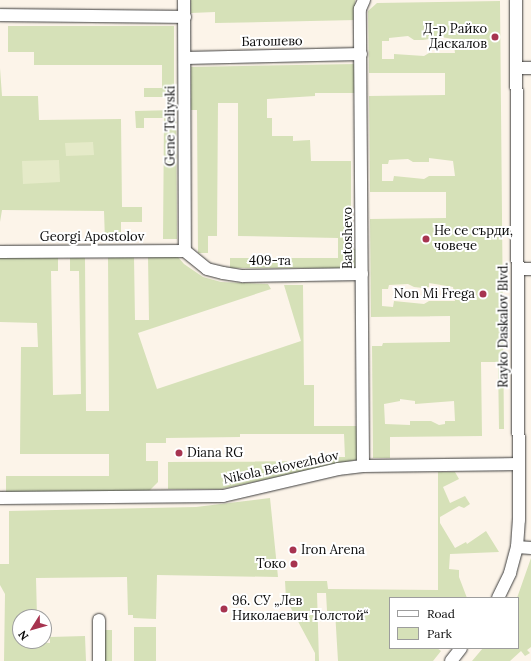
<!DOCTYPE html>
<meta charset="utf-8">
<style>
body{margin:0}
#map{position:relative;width:531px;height:661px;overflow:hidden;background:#fcf4e9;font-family:Lora,serif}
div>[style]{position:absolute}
.green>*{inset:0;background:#d6e1b8}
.pitch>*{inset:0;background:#e5eac8}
.roads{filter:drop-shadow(0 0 1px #3c3c3c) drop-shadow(0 0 1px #3c3c3c)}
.minor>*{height:12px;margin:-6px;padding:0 6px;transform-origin:6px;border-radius:6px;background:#fff}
.dots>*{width:11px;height:11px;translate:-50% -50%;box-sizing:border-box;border:2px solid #fff;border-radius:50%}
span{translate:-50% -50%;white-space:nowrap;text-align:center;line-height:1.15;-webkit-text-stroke:4px #fff;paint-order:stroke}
.poi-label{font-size:13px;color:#090909}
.right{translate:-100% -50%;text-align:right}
.left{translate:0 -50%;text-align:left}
.street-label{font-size:13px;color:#090909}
.legend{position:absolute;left:389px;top:597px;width:130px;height:52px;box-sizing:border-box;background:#fff;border:1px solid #9d9d9d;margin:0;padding:5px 7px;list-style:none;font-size:12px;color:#090909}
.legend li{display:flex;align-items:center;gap:8px;height:20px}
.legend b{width:20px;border:1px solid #9d9d9d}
.north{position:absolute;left:12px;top:609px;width:40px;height:40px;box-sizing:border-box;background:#fff;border:1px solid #9d9d9d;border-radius:50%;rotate:233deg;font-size:11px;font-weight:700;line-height:16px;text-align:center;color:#090909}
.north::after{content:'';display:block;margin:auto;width:14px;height:18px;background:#a73450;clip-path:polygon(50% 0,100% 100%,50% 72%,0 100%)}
</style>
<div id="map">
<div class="green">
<i style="clip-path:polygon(191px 0,355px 0,356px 20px,215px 23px,215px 12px,191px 13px)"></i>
<i style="clip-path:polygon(evenodd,500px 1px,504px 429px,499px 429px,498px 362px,481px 362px,482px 436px,390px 437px,390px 458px,373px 458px,372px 346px,382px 346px,383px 343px,450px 342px,450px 316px,371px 317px,370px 219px,446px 218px,446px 192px,370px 192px,369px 96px,445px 95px,445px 73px,369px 73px,368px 11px,377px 3px,500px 1px,429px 35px,453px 39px,455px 53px,429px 53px,424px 56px,394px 54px,394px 59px,382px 59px,382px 41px,389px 41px,389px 38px,408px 36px,414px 40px,423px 40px,429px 39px,429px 35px,500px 1px,429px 158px,453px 161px,455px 176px,429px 176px,424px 179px,394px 176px,393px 181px,382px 181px,382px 164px,388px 164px,389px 160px,408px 159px,413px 162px,429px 162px,429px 158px,500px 1px,429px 283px,453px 287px,455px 301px,429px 301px,424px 304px,394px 301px,393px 307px,382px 306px,382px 289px,388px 289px,389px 285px,408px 284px,414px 287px,423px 288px,429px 287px,429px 283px,500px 1px,400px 399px,415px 401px,415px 404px,454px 401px,455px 421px,445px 421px,445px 424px,439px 425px,431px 421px,410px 421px,410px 425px,385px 424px,384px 404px,400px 401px,400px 399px)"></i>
<i style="clip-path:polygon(8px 26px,174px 26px,174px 97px,144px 97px,144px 88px,162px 88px,162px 65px,34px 65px,34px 52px,8px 52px)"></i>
<i style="clip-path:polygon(356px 64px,356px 93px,315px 93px,315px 96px,267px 99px,267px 118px,272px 118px,272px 136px,293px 136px,293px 141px,310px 140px,311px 161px,351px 161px,351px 249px,360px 249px,360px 268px,230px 268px,230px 258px,338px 258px,338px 238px,238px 236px,238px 103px,218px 103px,217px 236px,208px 236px,208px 253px,198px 253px,197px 110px,191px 110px,191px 67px)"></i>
<i style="clip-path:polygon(0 68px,2px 96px,38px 96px,39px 120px,121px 119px,122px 207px,142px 207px,142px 222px,121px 222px,121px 240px,105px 241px,104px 211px,2px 210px,0 222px)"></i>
<i style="clip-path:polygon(176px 110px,177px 239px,163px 239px,164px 118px,144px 118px,144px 128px,136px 128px,135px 111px)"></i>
<i style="clip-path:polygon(58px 257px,58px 271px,51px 271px,53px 395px,81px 394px,79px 271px,70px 271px,70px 257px,85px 257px,86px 411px,109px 411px,108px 257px,134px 257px,135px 320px,149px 320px,148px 257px,178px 257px,184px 264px,203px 277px,221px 282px,268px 284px,271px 289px,138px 333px,157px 389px,301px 341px,284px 285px,303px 285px,304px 385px,314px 385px,314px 426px,360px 426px,360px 459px,221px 489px,168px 489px,168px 462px,317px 461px,317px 457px,345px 457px,344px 434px,240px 434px,240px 437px,166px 438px,166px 443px,146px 443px,146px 461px,158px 461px,158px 482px,148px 492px,6px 493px,6px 476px,109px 476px,109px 454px,20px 454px,21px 347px,38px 347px,37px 323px,0 322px,0 258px)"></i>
<i style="clip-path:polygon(438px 472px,455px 472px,459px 479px,443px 487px,450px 503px,465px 496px,470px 504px,464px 508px,459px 506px,440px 517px,440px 523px,455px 548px,466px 542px,467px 544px,486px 531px,499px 552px,450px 554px,449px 569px,459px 570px,459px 577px,467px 598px,390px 598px,390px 648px,437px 648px,441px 651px,433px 661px,338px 661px,335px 611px,327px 611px,326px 593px,317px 593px,319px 661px,315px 661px,315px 653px,286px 599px,285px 581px,327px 581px,328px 589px,438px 590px)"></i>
<i style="clip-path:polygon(270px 498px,278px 577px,157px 575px,156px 619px,133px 618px,133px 615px,128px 615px,127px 577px,36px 578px,37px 617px,20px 617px,20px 641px,50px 643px,50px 637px,85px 636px,86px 661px,4px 661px,5px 594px,0 585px,0 564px,9px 564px,9px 511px,196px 507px)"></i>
<i style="clip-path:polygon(531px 558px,531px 647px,527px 650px,530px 653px,525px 656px,521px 651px,510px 661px,472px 661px,483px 648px,518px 648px,517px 598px)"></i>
<i style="clip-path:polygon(134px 627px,156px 627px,156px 661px,134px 661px)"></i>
<i style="clip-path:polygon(104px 630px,112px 630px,112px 661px,104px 661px)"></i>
</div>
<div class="pitch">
<i style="clip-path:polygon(93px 142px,94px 155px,66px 156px,65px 143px)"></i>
<i style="clip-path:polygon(59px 160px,60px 182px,23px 184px,22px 161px)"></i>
</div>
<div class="roads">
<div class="minor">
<i style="left:184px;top:0;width:251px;rotate:89.8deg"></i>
<i style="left:0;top:15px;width:185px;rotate:0.6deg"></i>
<i style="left:185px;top:58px;width:176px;rotate:-1.3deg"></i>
<i style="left:517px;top:68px;width:14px"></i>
<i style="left:185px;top:251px;width:28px;rotate:39deg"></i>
<i style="left:207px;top:269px;width:16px;rotate:14deg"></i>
<i style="left:223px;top:273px;width:20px;rotate:9deg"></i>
<i style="left:243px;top:276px;width:119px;rotate:-1deg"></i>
<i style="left:0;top:252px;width:185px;rotate:-0.3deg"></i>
<i style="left:518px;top:269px;width:13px"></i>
<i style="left:363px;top:466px;width:457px;rotate:-90.4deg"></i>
<i style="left:360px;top:9px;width:10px;rotate:-66deg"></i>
<i style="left:0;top:498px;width:223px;rotate:-0.5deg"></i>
<i style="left:223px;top:496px;width:118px;rotate:-13.2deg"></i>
<i style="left:338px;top:469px;width:25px;rotate:-7deg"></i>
<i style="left:363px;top:466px;width:156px;rotate:-0.7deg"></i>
<i style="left:517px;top:547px;width:14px;rotate:4deg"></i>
<i style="left:498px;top:598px;width:28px;rotate:-64deg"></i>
<i style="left:510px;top:573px;width:27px;rotate:-75deg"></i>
<i style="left:517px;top:547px;width:27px;rotate:-86deg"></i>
<i style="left:519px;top:520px;width:520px;rotate:-90.33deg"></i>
<i style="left:99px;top:620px;width:41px;rotate:90deg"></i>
<i style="left:451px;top:661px;width:16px;rotate:-52deg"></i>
</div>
</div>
<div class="dots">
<i style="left:495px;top:37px;background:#a73450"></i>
<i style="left:426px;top:239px;background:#a73450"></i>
<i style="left:483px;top:294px;background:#a73450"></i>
<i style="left:179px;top:453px;background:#a73450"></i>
<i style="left:293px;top:550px;background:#a73450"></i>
<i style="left:294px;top:564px;background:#a73450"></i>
<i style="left:224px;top:609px;background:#a73450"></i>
</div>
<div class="poi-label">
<span class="right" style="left:487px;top:37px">Д-р Райко<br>Даскалов</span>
<span class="left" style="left:434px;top:239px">Не се сърди,<br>човече</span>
<span class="right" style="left:475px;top:294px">Non Mi Frega</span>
<span class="left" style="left:187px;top:453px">Diana RG</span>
<span class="left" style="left:301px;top:550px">Iron Arena</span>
<span class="right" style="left:286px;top:564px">Токо</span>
<span class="left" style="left:232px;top:609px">96. СУ „Лев<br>Николаевич Толстой“</span>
</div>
<div class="street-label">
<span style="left:272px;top:42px;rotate:-1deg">Батошево</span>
<span style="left:171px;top:126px;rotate:-90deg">Gene Teliyski</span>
<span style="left:92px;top:237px">Georgi Apostolov</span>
<span style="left:348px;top:238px;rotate:-90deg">Batoshevo</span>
<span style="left:270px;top:261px">409-та</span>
<span style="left:504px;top:325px;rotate:-90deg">Rayko Daskalov Blvd.</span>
<span style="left:281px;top:468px;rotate:-12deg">Nikola Belovezhdov</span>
</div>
<ul class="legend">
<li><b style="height:5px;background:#fff"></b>Road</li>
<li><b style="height:11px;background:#d6e1b8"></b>Park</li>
</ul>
<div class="north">N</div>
</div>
